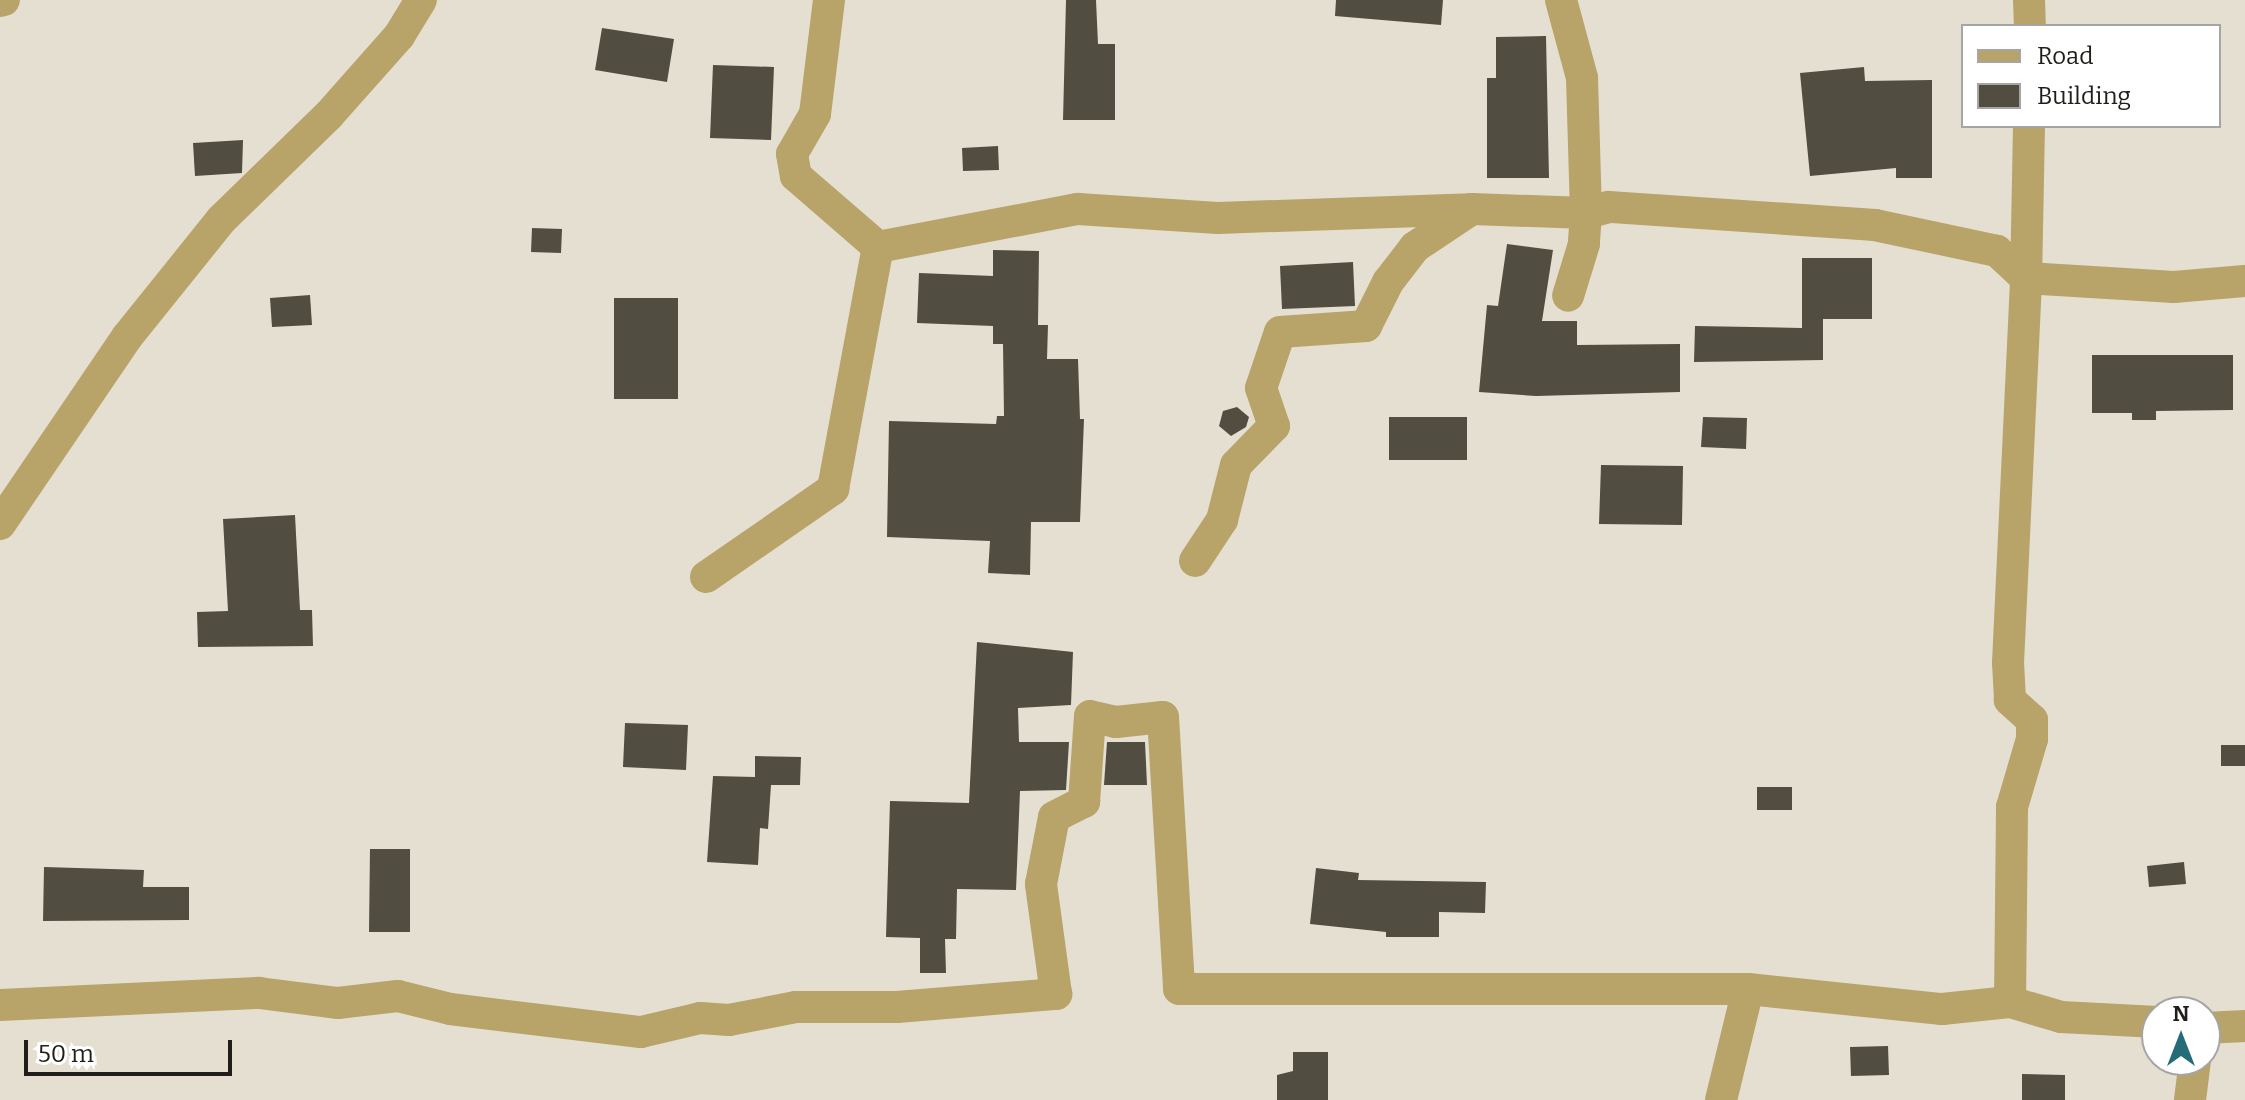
<!DOCTYPE html>
<style>
body{margin:0}
#map{position:relative;width:2245px;height:1100px;overflow:hidden;background:#e4dfd1;font-family:Bitter,serif}
div>[style]{position:absolute}
.building>*{inset:0;background:#514d41}
.minor>*{height:32px;margin:-16px;padding:0 16px;transform-origin:16px;border-radius:16px;background:#b8a369}
span{translate:-50% -50%;white-space:nowrap;text-align:center;line-height:1.15;-webkit-text-stroke:8px #fff;paint-order:stroke}
.legend{position:absolute;left:1961px;top:24px;width:260px;height:104px;box-sizing:border-box;background:#fff;border:2px solid #a6a5a3;margin:0;padding:10px 14px;list-style:none;font-size:24px;color:#201e19}
.legend li{display:flex;align-items:center;gap:16px;height:40px}
.legend b{width:40px;border:2px solid #a6a5a3}
.north{position:absolute;left:2141px;top:996px;width:80px;height:80px;box-sizing:border-box;background:#fff;border:2px solid #a6a5a3;border-radius:50%;rotate:0deg;font-size:22px;font-weight:700;line-height:32px;text-align:center;color:#201e19}
.north::after{content:'';display:block;margin:auto;width:28px;height:36px;background:#256c79;clip-path:polygon(50% 0,100% 100%,50% 72%,0 100%)}
.scale{position:absolute;left:24px;top:1040px;width:208px;height:36px;box-sizing:border-box;border:4px solid #201e19;border-top:0;padding-left:10px;font-size:24px;line-height:28px;white-space:nowrap;color:#201e19;-webkit-text-stroke:6px #fff;paint-order:stroke}
</style>
<div id="map">
<div class="building">
<i style="clip-path:polygon(1066px 0,1096px 0,1098px 44px,1115px 44px,1115px 120px,1063px 120px)"></i>
<i style="clip-path:polygon(1336px 0,1443px 0,1441px 25px,1335px 16px)"></i>
<i style="clip-path:polygon(602px 28px,674px 39px,667px 82px,595px 70px)"></i>
<i style="clip-path:polygon(1546px 36px,1549px 178px,1487px 178px,1487px 78px,1496px 78px,1496px 37px)"></i>
<i style="clip-path:polygon(713px 65px,774px 67px,771px 140px,710px 138px)"></i>
<i style="clip-path:polygon(1864px 67px,1865px 81px,1932px 80px,1932px 178px,1896px 178px,1896px 168px,1810px 176px,1800px 73px)"></i>
<i style="clip-path:polygon(243px 140px,242px 173px,195px 176px,193px 143px)"></i>
<i style="clip-path:polygon(998px 146px,999px 170px,963px 171px,962px 148px)"></i>
<i style="clip-path:polygon(532px 228px,562px 229px,561px 253px,531px 252px)"></i>
<i style="clip-path:polygon(1507px 244px,1553px 250px,1542px 321px,1577px 321px,1577px 345px,1680px 344px,1680px 392px,1536px 396px,1479px 392px,1487px 305px,1498px 306px)"></i>
<i style="clip-path:polygon(993px 250px,1039px 251px,1038px 325px,1048px 325px,1047px 359px,1078px 359px,1080px 419px,1084px 419px,1080px 522px,1031px 522px,1030px 575px,988px 573px,990px 541px,887px 537px,889px 421px,996px 424px,997px 416px,1004px 416px,1003px 344px,993px 344px,993px 326px,917px 323px,919px 273px,993px 276px)"></i>
<i style="clip-path:polygon(1802px 258px,1872px 258px,1872px 319px,1823px 319px,1823px 360px,1694px 362px,1695px 326px,1802px 328px)"></i>
<i style="clip-path:polygon(1353px 262px,1355px 306px,1282px 309px,1280px 266px)"></i>
<i style="clip-path:polygon(310px 295px,312px 325px,272px 327px,270px 298px)"></i>
<i style="clip-path:polygon(614px 298px,678px 298px,678px 399px,614px 399px)"></i>
<i style="clip-path:polygon(2092px 355px,2233px 355px,2233px 410px,2156px 411px,2156px 420px,2132px 420px,2132px 413px,2092px 413px)"></i>
<i style="clip-path:polygon(1237px 407px,1249px 417px,1246px 427px,1231px 436px,1219px 426px,1223px 411px)"></i>
<i style="clip-path:polygon(1389px 417px,1467px 417px,1467px 460px,1389px 460px)"></i>
<i style="clip-path:polygon(1703px 417px,1747px 418px,1746px 449px,1701px 447px)"></i>
<i style="clip-path:polygon(1601px 465px,1683px 466px,1682px 525px,1599px 524px)"></i>
<i style="clip-path:polygon(295px 515px,300px 610px,312px 610px,313px 646px,198px 647px,197px 612px,228px 611px,223px 519px)"></i>
<i style="clip-path:polygon(977px 642px,1073px 652px,1071px 705px,1018px 708px,1019px 742px,1069px 742px,1066px 790px,1020px 791px,1016px 890px,957px 889px,956px 939px,945px 939px,946px 973px,920px 973px,920px 938px,886px 937px,890px 801px,969px 803px)"></i>
<i style="clip-path:polygon(625px 723px,688px 725px,686px 770px,623px 767px)"></i>
<i style="clip-path:polygon(1107px 742px,1145px 742px,1147px 785px,1104px 785px)"></i>
<i style="clip-path:polygon(2221px 745px,2245px 745px,2245px 766px,2221px 766px)"></i>
<i style="clip-path:polygon(755px 756px,801px 757px,800px 785px,771px 785px,768px 829px,760px 828px,758px 865px,707px 862px,713px 776px,755px 777px)"></i>
<i style="clip-path:polygon(1757px 787px,1792px 787px,1792px 810px,1757px 810px)"></i>
<i style="clip-path:polygon(370px 849px,410px 849px,410px 932px,369px 932px)"></i>
<i style="clip-path:polygon(2184px 862px,2186px 884px,2149px 887px,2147px 866px)"></i>
<i style="clip-path:polygon(44px 867px,144px 870px,143px 887px,189px 887px,189px 920px,43px 921px)"></i>
<i style="clip-path:polygon(1316px 868px,1359px 873px,1358px 880px,1486px 882px,1485px 913px,1439px 912px,1439px 937px,1386px 937px,1386px 932px,1310px 924px)"></i>
<i style="clip-path:polygon(1888px 1046px,1889px 1075px,1851px 1076px,1850px 1047px)"></i>
<i style="clip-path:polygon(1293px 1052px,1328px 1052px,1328px 1100px,1277px 1100px,1277px 1075px,1293px 1071px)"></i>
<i style="clip-path:polygon(2022px 1074px,2065px 1075px,2065px 1100px,2022px 1100px)"></i>
</div>
<div class="minor">
<i style="left:829px;top:0;width:115px;rotate:97deg"></i>
<i style="left:815px;top:114px;width:46px;rotate:119.9deg"></i>
<i style="left:792px;top:154px;width:22px;rotate:80deg"></i>
<i style="left:796px;top:176px;width:108px;rotate:40.9deg"></i>
<i style="left:878px;top:247px;width:204px;rotate:-10.8deg"></i>
<i style="left:1078px;top:209px;width:140px;rotate:3.7deg"></i>
<i style="left:1218px;top:218px;width:253px;rotate:-2deg"></i>
<i style="left:1561px;top:0;width:81px;rotate:74.9deg"></i>
<i style="left:1582px;top:78px;width:135px;rotate:88.3deg"></i>
<i style="left:1586px;top:213px;width:31px;rotate:94deg"></i>
<i style="left:1584px;top:244px;width:54px;rotate:107.1deg"></i>
<i style="left:2029px;top:0;width:26px;rotate:88deg"></i>
<i style="left:0;top:1px;width:4px;rotate:-14deg"></i>
<i style="left:2029px;top:126px;width:152px;rotate:91.1deg"></i>
<i style="left:2026px;top:278px;width:148px;rotate:3.5deg"></i>
<i style="left:2174px;top:287px;width:71px;rotate:-4.8deg"></i>
<i style="left:0;top:524px;width:226px;rotate:-55.8deg"></i>
<i style="left:127px;top:337px;width:151px;rotate:-51.2deg"></i>
<i style="left:222px;top:219px;width:148px;rotate:-44.2deg"></i>
<i style="left:328px;top:116px;width:107px;rotate:-48.4deg"></i>
<i style="left:399px;top:36px;width:42px;rotate:-58.6deg"></i>
<i style="left:706px;top:577px;width:155px;rotate:-34.7deg"></i>
<i style="left:833px;top:489px;width:246px;rotate:-79.5deg"></i>
<i style="left:2010px;top:1002px;width:53px;rotate:16.4deg"></i>
<i style="left:2061px;top:1017px;width:96px;rotate:3deg"></i>
<i style="left:0;top:1005px;width:259px;rotate:-2.7deg"></i>
<i style="left:259px;top:993px;width:80px;rotate:7.2deg"></i>
<i style="left:338px;top:1003px;width:60px;rotate:-6.7deg"></i>
<i style="left:398px;top:996px;width:54px;rotate:14deg"></i>
<i style="left:450px;top:1009px;width:192px;rotate:6.9deg"></i>
<i style="left:641px;top:1032px;width:61px;rotate:-13.3deg"></i>
<i style="left:700px;top:1018px;width:29px;rotate:4deg"></i>
<i style="left:729px;top:1020px;width:68px;rotate:-11deg"></i>
<i style="left:796px;top:1007px;width:101px"></i>
<i style="left:897px;top:1007px;width:160px;rotate:-4.7deg"></i>
<i style="left:1056px;top:994px;width:111px;rotate:-97.8deg"></i>
<i style="left:1041px;top:884px;width:68px;rotate:-79deg"></i>
<i style="left:1054px;top:817px;width:34px;rotate:-27deg"></i>
<i style="left:1084px;top:802px;width:86px;rotate:-86deg"></i>
<i style="left:1090px;top:716px;width:27px;rotate:13deg"></i>
<i style="left:1116px;top:722px;width:47px;rotate:-6.1deg"></i>
<i style="left:1163px;top:717px;width:272px;rotate:86.6deg"></i>
<i style="left:1179px;top:989px;width:569px"></i>
<i style="left:1748px;top:989px;width:195px;rotate:5.9deg"></i>
<i style="left:1942px;top:1009px;width:68px;rotate:-5.9deg"></i>
<i style="left:2010px;top:1002px;width:195px;rotate:-89.4deg"></i>
<i style="left:2012px;top:807px;width:71px;rotate:-73.6deg"></i>
<i style="left:2032px;top:739px;width:19px;rotate:-90deg"></i>
<i style="left:2032px;top:720px;width:30px;rotate:-138deg"></i>
<i style="left:2010px;top:700px;width:37px;rotate:-93deg"></i>
<i style="left:2008px;top:663px;width:385px;rotate:-87.3deg"></i>
<i style="left:2026px;top:278px;width:40px;rotate:-137deg"></i>
<i style="left:1997px;top:251px;width:125px;rotate:-168deg"></i>
<i style="left:1875px;top:225px;width:267px;rotate:-176.1deg"></i>
<i style="left:1609px;top:207px;width:24px;rotate:165deg"></i>
<i style="left:1586px;top:213px;width:114px;rotate:-178deg"></i>
<i style="left:1472px;top:209px;width:69px;rotate:146.3deg"></i>
<i style="left:1415px;top:247px;width:44px;rotate:127.6deg"></i>
<i style="left:1388px;top:282px;width:49px;rotate:116.6deg"></i>
<i style="left:1366px;top:326px;width:86px;rotate:176deg"></i>
<i style="left:1280px;top:332px;width:59px;rotate:108.7deg"></i>
<i style="left:1261px;top:388px;width:40px;rotate:71.1deg"></i>
<i style="left:1274px;top:426px;width:54px;rotate:134.3deg"></i>
<i style="left:1236px;top:465px;width:57px;rotate:104.3deg"></i>
<i style="left:1222px;top:520px;width:49px;rotate:123.4deg"></i>
<i style="left:2205px;top:1028px;width:40px;rotate:-2.9deg"></i>
<i style="left:1721px;top:1100px;width:114px;rotate:-76.3deg"></i>
<i style="left:2190px;top:1100px;width:40px;rotate:-82.9deg"></i>
</div>
<ul class="legend">
<li><b style="height:10px;background:#b8a369"></b>Road</li>
<li><b style="height:22px;background:#514d41"></b>Building</li>
</ul>
<div class="north">N</div>
<div class="scale">50 m</div>
</div>
